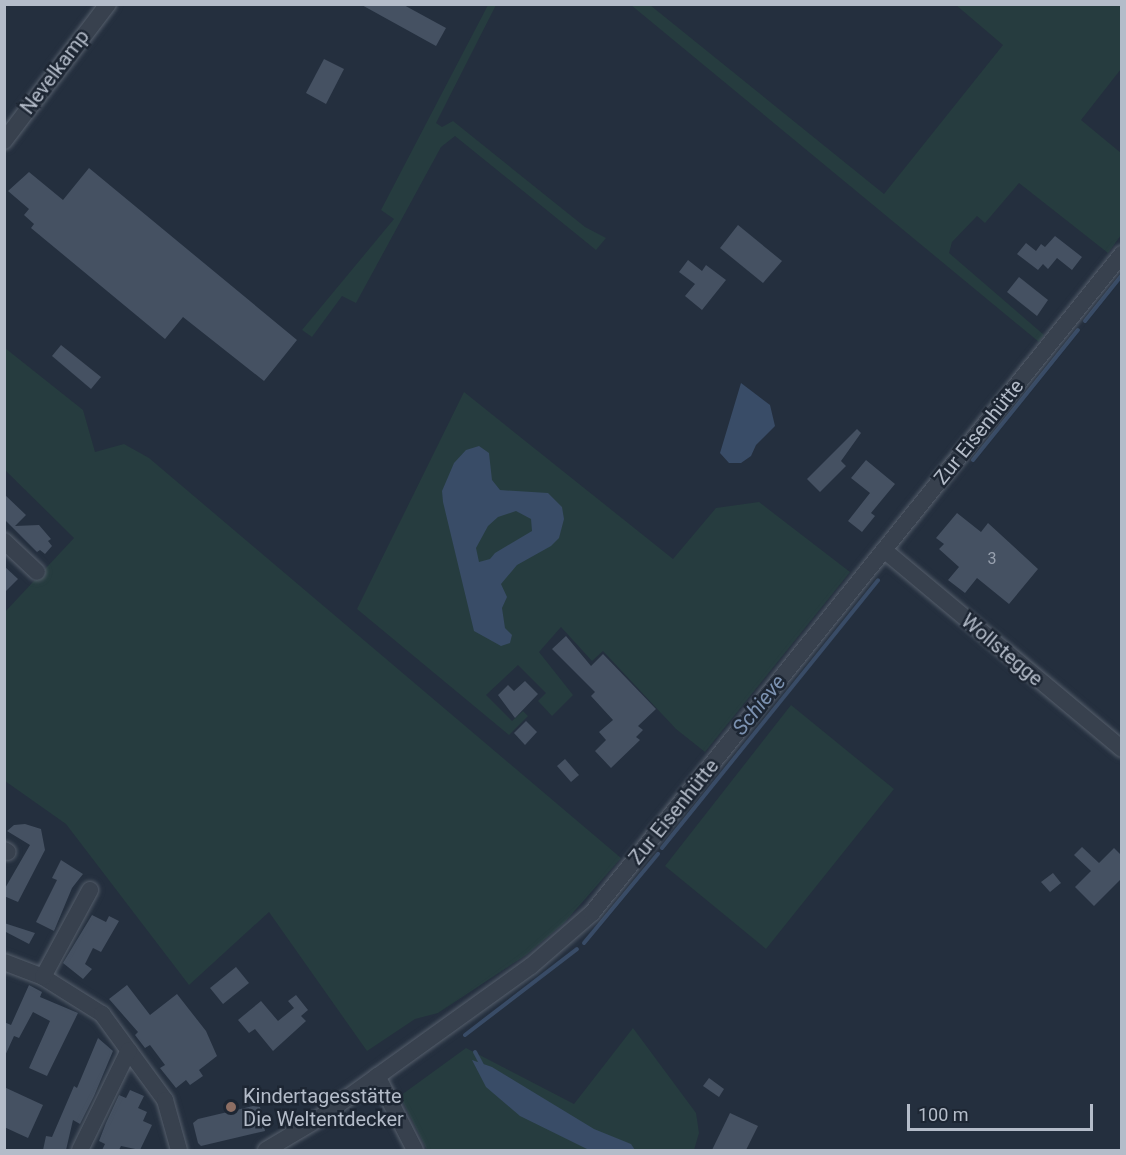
<!DOCTYPE html>
<meta charset="utf-8">
<style>
body{margin:0}
#map{position:relative;width:1126px;height:1155px;overflow:hidden;background:#242f3e;font-family:Roboto,sans-serif}
div>[style]{position:absolute}
.green>*{inset:0;background:#263c3f}
.water>*{inset:0;background:#394c67}
.stream>*{height:4px;margin:-2px;padding:0 2px;transform-origin:2px;border-radius:2px;background:#394c67}
.building>*{inset:0;background:#455162}
.roads{filter:drop-shadow(0 0 2px #565f6c) drop-shadow(0 0 2px #565f6c)}
.minor>*{height:16px;margin:-8px;padding:0 8px;transform-origin:8px;border-radius:8px;background:#38414e}
.dots>*{width:16px;height:16px;translate:-50% -50%;box-sizing:border-box;border:3px solid #1d2633;border-radius:50%}
span{translate:-50% -50%;white-space:nowrap;text-align:center;line-height:1.15;-webkit-text-stroke:5px #1d2633;paint-order:stroke}
.number-label{font-size:16px;color:#98a1af}
.number-label span{-webkit-text-stroke-width:0}
.street-label{font-size:20px;color:#b4bcc9}
.poi-label{font-size:20px;color:#b4bcc9}
.left{translate:0 -50%;text-align:left}
.water-label{font-size:21px;color:#7c92b1;font-style:italic}
.frame{position:absolute;inset:0;border:6px solid #b4bcc9;pointer-events:none}
.scale{position:absolute;left:907px;top:1104px;width:186px;height:27px;box-sizing:border-box;border:3px solid #b4bcc9;border-top:0;padding-left:8px;font-size:18px;line-height:21px;white-space:nowrap;color:#b4bcc9;-webkit-text-stroke:4px #1d2633;paint-order:stroke}
</style>
<div id="map">
<div class="green">
<i style="clip-path:polygon(488px 5px,496px 5px,436px 123px,442px 127px,453px 121px,585px 227px,606px 238px,596px 250px,455px 136px,441px 147px,356px 303px,342px 296px,312px 337px,302px 330px,394px 219px,381px 210px)"></i>
<i style="clip-path:polygon(631px 5px,650px 5px,884px 194px,1003px 45px,956px 5px,1121px 5px,1121px 69px,1081px 120px,1121px 153px,1121px 235px,1108px 253px,1019px 183px,985px 223px,977px 216px,952px 242px,949px 253px,1044px 335px,1039px 342px)"></i>
<i style="clip-path:polygon(5px 348px,83px 410px,95px 452px,124px 444px,149px 458px,621px 858px,564px 923px,526px 955px,438px 1013px,415px 1019px,367px 1051px,269px 912px,189px 985px,66px 824px,5px 781px,4px 613px,74px 538px,5px 470px)"></i>
<i style="clip-path:polygon(464px 392px,673px 559px,716px 508px,759px 502px,850px 572px,705px 752px,676px 729px,603px 651px,592px 661px,561px 627px,539px 652px,573px 695px,552px 716px,538px 701px,546px 693px,518px 665px,486px 695px,512px 721px,523px 711px,528px 716px,509px 735px,357px 609px)"></i>
<i style="clip-path:polygon(791px 705px,894px 789px,766px 949px,665px 866px)"></i>
<i style="clip-path:polygon(633px 1028px,696px 1113px,699px 1133px,694px 1150px,427px 1150px,400px 1096px,466px 1048px,574px 1104px)"></i>
</div>
<div class="water">
<i style="clip-path:polygon(741px 383px,770px 405px,775px 426px,756px 445px,751px 456px,741px 463px,729px 463px,720px 453px)"></i>
<i style="clip-path:polygon(evenodd,479px 446px,489px 453px,492px 480px,500px 490px,548px 493px,562px 507px,564px 519px,559px 538px,551px 546px,517px 565px,501px 584px,507px 597px,502px 608px,505px 628px,512px 635px,510px 643px,501px 646px,474px 631px,443px 502px,442px 491px,454px 463px,466px 450px,479px 446px,516px 511px,531px 519px,532px 531px,495px 553px,490px 559px,479px 562px,476px 548px,488px 526px,498px 517px,516px 511px)"></i>
<i style="clip-path:polygon(472px 1060px,492px 1067px,594px 1129px,631px 1144px,635px 1150px,589px 1150px,520px 1116px,486px 1087px)"></i>
</div>
<div class="stream">
<i style="left:1085px;top:321px;width:59px;rotate:-51.2deg"></i>
<i style="left:973px;top:460px;width:167px;rotate:-51.1deg"></i>
<i style="left:662px;top:848px;width:344px;rotate:-51.1deg"></i>
<i style="left:584px;top:943px;width:116px;rotate:-50.3deg"></i>
<i style="left:465px;top:1035px;width:141px;rotate:-37.5deg"></i>
<i style="left:475px;top:1052px;width:15px;rotate:62deg"></i>
</div>
<div class="building">
<i style="clip-path:polygon(360px 4px,402px 4px,446px 28px,436px 46px)"></i>
<i style="clip-path:polygon(324px 59px,344px 69px,326px 104px,306px 93px)"></i>
<i style="clip-path:polygon(89px 168px,297px 340px,264px 381px,183px 317px,165px 339px,31px 228px,34px 224px,24px 215px,29px 209px,8px 191px,29px 172px,63px 200px)"></i>
<i style="clip-path:polygon(738px 225px,782px 261px,763px 283px,720px 248px)"></i>
<i style="clip-path:polygon(1055px 236px,1082px 257px,1072px 270px,1057px 258px,1048px 269px,1043px 264px,1038px 270px,1017px 254px,1026px 243px,1036px 251px,1041px 244px,1045px 247px)"></i>
<i style="clip-path:polygon(688px 260px,702px 271px,706px 265px,726px 280px,702px 310px,685px 296px,695px 284px,679px 272px)"></i>
<i style="clip-path:polygon(1019px 277px,1048px 300px,1037px 316px,1007px 292px)"></i>
<i style="clip-path:polygon(61px 345px,101px 377px,91px 389px,52px 356px)"></i>
<i style="clip-path:polygon(857px 429px,861px 433px,841px 461px,846px 466px,820px 492px,807px 479px)"></i>
<i style="clip-path:polygon(866px 460px,895px 484px,871px 513px,875px 516px,862px 532px,848px 521px,870px 493px,851px 478px)"></i>
<i style="clip-path:polygon(4px 494px,26px 515px,15px 526px,39px 525px,51px 539px,48px 541px,52px 546px,45px 554px,40px 550px,37px 552px,4px 519px)"></i>
<i style="clip-path:polygon(957px 513px,981px 532px,988px 523px,1038px 569px,1009px 604px,977px 578px,965px 593px,948px 580px,959px 567px,939px 549px,944px 544px,936px 538px)"></i>
<i style="clip-path:polygon(4px 566px,18px 579px,4px 593px)"></i>
<i style="clip-path:polygon(566px 636px,591px 666px,603px 654px,656px 709px,638px 726px,643px 730px,636px 737px,640px 740px,611px 768px,595px 751px,606px 740px,599px 732px,613px 720px,591px 696px,595px 692px,552px 649px)"></i>
<i style="clip-path:polygon(525px 681px,538px 694px,515px 718px,498px 695px,508px 685px,514px 691px)"></i>
<i style="clip-path:polygon(526px 721px,537px 732px,525px 745px,514px 733px)"></i>
<i style="clip-path:polygon(565px 759px,579px 775px,571px 782px,557px 766px)"></i>
<i style="clip-path:polygon(25px 824px,41px 829px,45px 850px,18px 902px,4px 896px,4px 890px,30px 845px,7px 831px,14px 825px)"></i>
<i style="clip-path:polygon(1082px 847px,1099px 863px,1114px 848px,1122px 856px,1122px 878px,1094px 906px,1075px 887px,1091px 871px,1074px 855px)"></i>
<i style="clip-path:polygon(61px 860px,83px 874px,72px 888px,54px 931px,36px 922px,57px 880px,52px 878px)"></i>
<i style="clip-path:polygon(1053px 873px,1061px 883px,1050px 892px,1041px 882px)"></i>
<i style="clip-path:polygon(92px 915px,106px 922px,109px 916px,119px 921px,101px 952px,93px 948px,85px 964px,92px 969px,83px 979px,63px 963px)"></i>
<i style="clip-path:polygon(4px 923px,35px 933px,29px 944px,4px 931px)"></i>
<i style="clip-path:polygon(236px 967px,249px 983px,223px 1004px,210px 988px)"></i>
<i style="clip-path:polygon(29px 985px,42px 992px,40px 997px,78px 1013px,47px 1076px,29px 1068px,50px 1021px,33px 1012px,19px 1038px,14px 1036px,4px 1058px,4px 1022px,11px 1025px)"></i>
<i style="clip-path:polygon(127px 985px,150px 1015px,177px 994px,206px 1031px,217px 1056px,199px 1070px,203px 1076px,190px 1085px,186px 1080px,176px 1088px,160px 1068px,165px 1065px,150px 1045px,145px 1048px,135px 1035px,138px 1032px,109px 999px)"></i>
<i style="clip-path:polygon(296px 995px,308px 1010px,301px 1016px,306px 1021px,273px 1051px,255px 1029px,249px 1033px,238px 1020px,261px 1001px,278px 1021px,294px 1008px,288px 1001px)"></i>
<i style="clip-path:polygon(98px 1038px,113px 1051px,94px 1096px,80px 1124px,73px 1120px,66px 1150px,43px 1150px,46px 1136px,52px 1137px,74px 1086px,77px 1088px)"></i>
<i style="clip-path:polygon(709px 1078px,724px 1089px,719px 1097px,703px 1086px)"></i>
<i style="clip-path:polygon(4px 1087px,43px 1105px,28px 1138px,4px 1127px)"></i>
<i style="clip-path:polygon(130px 1090px,144px 1096px,138px 1108px,147px 1112px,143px 1121px,152px 1125px,140px 1150px,121px 1146px,119px 1150px,102px 1150px,105px 1144px,99px 1141px,106px 1123px,119px 1095px,126px 1098px)"></i>
<i style="clip-path:polygon(253px 1106px,260px 1107px,265px 1131px,201px 1146px,198px 1143px,193px 1123px,198px 1119px)"></i>
<i style="clip-path:polygon(730px 1113px,758px 1126px,746px 1150px,712px 1150px)"></i>
</div>
<div class="roads">
<div class="minor">
<i style="left:4px;top:141px;width:172px;rotate:-52.8deg"></i>
<i style="left:4px;top:541px;width:45px;rotate:43.2deg"></i>
<i style="left:884px;top:550px;width:310px;rotate:39.9deg"></i>
<i style="left:4px;top:850px;width:4px;rotate:27deg"></i>
<i style="left:4px;top:962px;width:42px;rotate:21deg"></i>
<i style="left:43px;top:977px;width:70px;rotate:32.1deg"></i>
<i style="left:102px;top:1014px;width:107px;rotate:53.8deg"></i>
<i style="left:165px;top:1100px;width:52px;rotate:74.4deg"></i>
<i style="left:43px;top:977px;width:99px;rotate:-61.6deg"></i>
<i style="left:377px;top:1076px;width:83px;rotate:62.8deg"></i>
<i style="left:80px;top:1150px;width:111px;rotate:-63.9deg"></i>
<i style="left:266px;top:1150px;width:61px;rotate:-30.8deg"></i>
<i style="left:318px;top:1119px;width:262px;rotate:-35.7deg"></i>
<i style="left:531px;top:966px;width:81px;rotate:-41deg"></i>
<i style="left:592px;top:913px;width:846px;rotate:-51.19deg"></i>
</div>
</div>
<div class="dots">
<i style="left:231px;top:1107px;background:#8d6e63"></i>
</div>
<div class="number-label">
<span style="left:992px;top:559px">3</span>
</div>
<div class="street-label">
<span style="left:55px;top:72px;rotate:-53deg">Nevelkamp</span>
<span style="left:979px;top:432px;rotate:-51deg">Zur Eisenhütte</span>
<span style="left:1002px;top:650px;rotate:40deg">Wollstegge</span>
<span style="left:674px;top:812px;rotate:-51deg">Zur Eisenhütte</span>
</div>
<div class="poi-label">
<span class="left" style="left:243px;top:1108px">Kindertagesstätte<br>Die Weltentdecker</span>
</div>
<div class="water-label">
<span style="left:759px;top:705px;rotate:-51deg">Schieve</span>
</div>
<div class="frame"></div>
<div class="scale">100 m</div>
</div>
